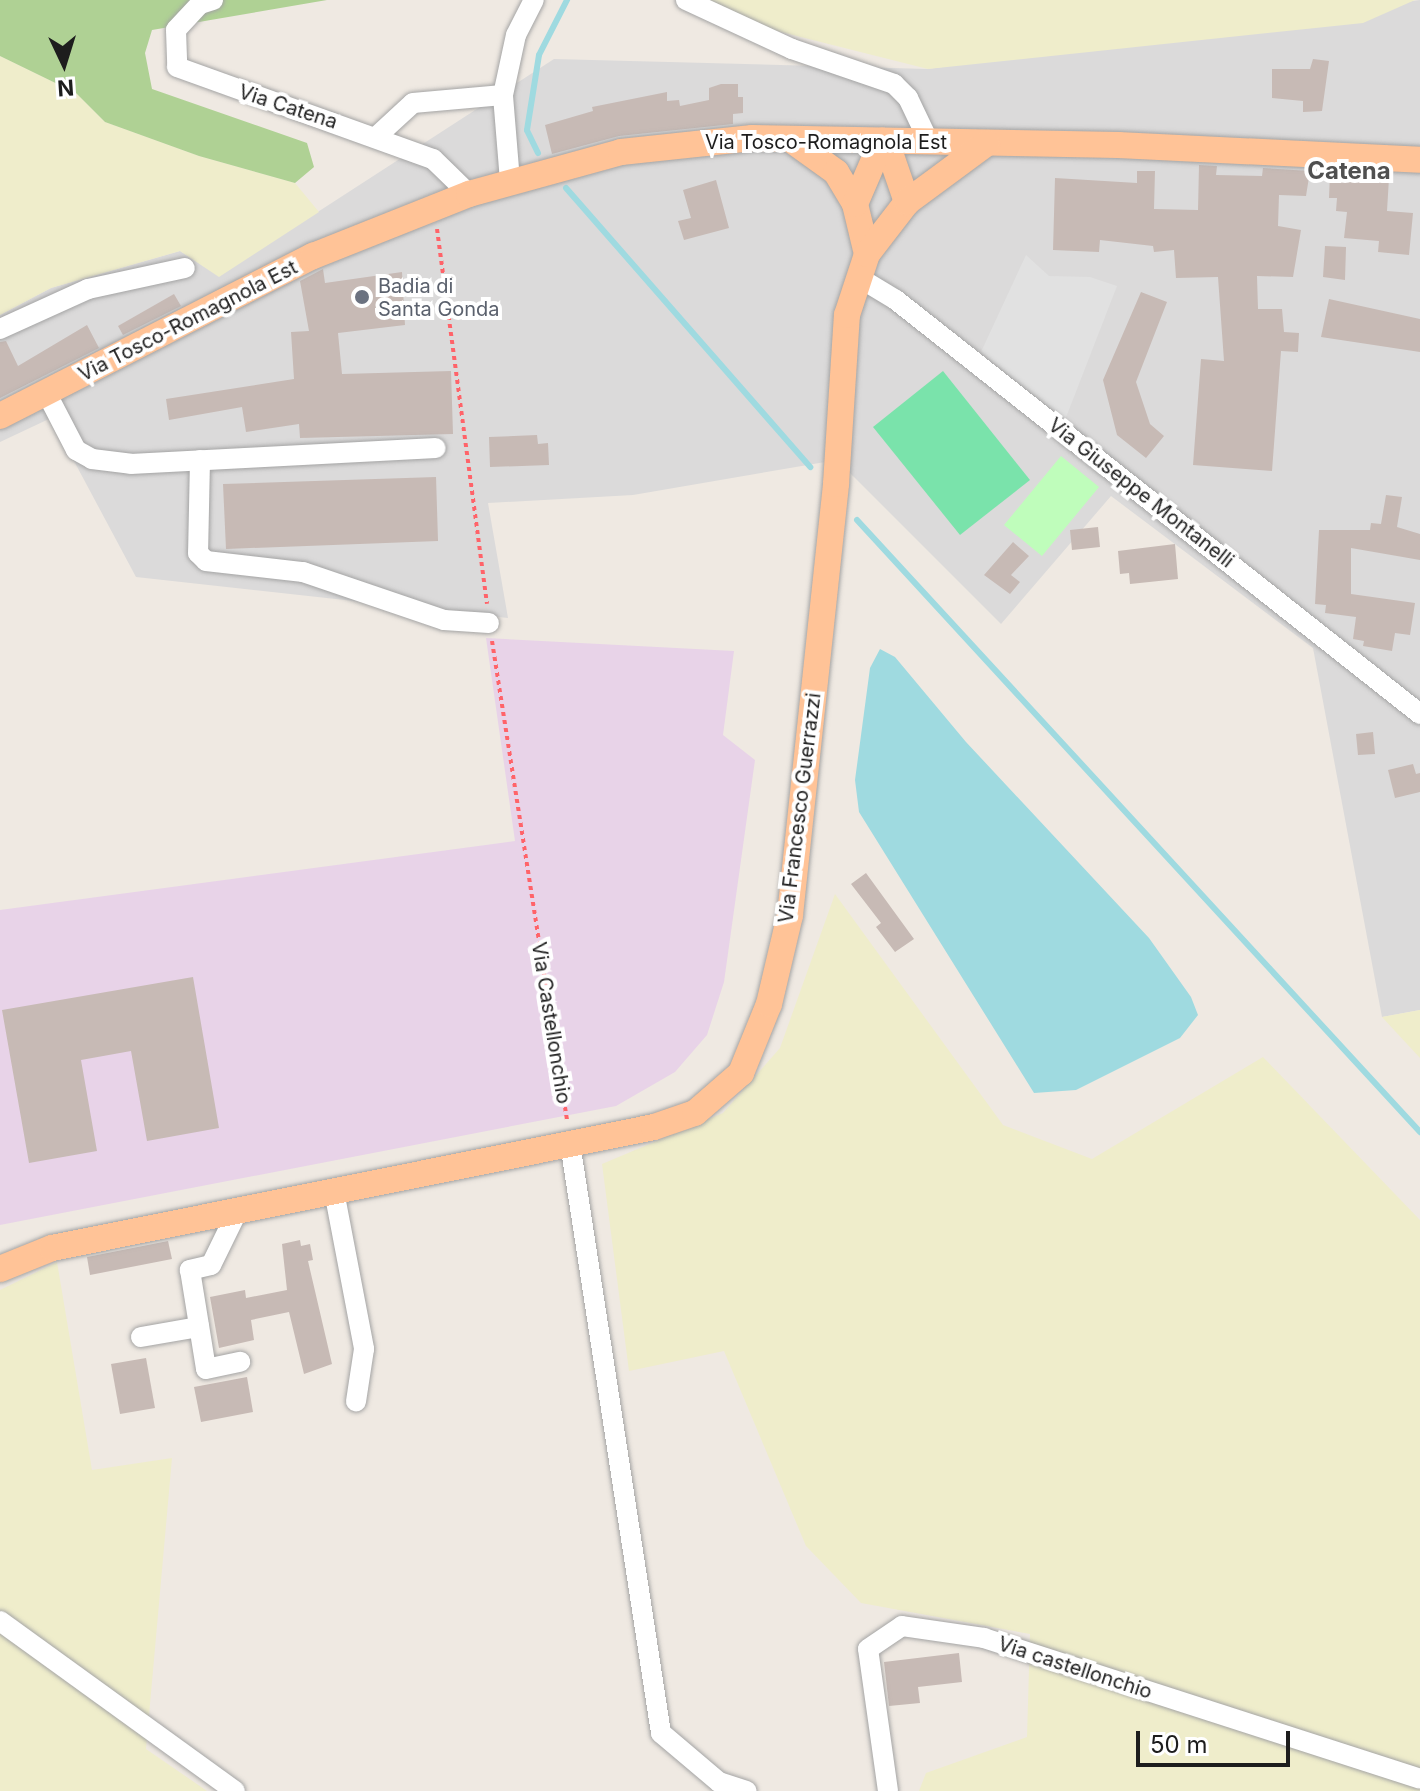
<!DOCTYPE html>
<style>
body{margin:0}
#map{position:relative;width:1420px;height:1791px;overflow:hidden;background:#efe9e2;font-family:Inter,sans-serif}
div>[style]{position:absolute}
.residential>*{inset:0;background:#dbdada}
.industrial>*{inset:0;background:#e8d3e8}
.farmland>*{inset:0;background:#efedcb}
.forest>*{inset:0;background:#afd194}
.park>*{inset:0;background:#bffdbb}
.pitch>*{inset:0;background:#7ae3ab}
.parking>*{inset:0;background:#e1e1e1}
.water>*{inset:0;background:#9fdae0}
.stream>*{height:6px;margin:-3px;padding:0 3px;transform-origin:3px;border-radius:3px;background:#9fdae0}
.building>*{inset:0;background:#c7bab5}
.path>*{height:4px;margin-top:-2px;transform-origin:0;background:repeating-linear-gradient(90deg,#ff6369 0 4px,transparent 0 8px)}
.roads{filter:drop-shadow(0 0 2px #a4a4a4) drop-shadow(0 0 2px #a4a4a4)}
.minor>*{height:20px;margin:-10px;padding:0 10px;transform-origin:10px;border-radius:10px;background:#fff}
.major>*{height:26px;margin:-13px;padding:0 13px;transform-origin:13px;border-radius:13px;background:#ffc397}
.dots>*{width:22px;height:22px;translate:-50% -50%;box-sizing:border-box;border:4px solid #fff;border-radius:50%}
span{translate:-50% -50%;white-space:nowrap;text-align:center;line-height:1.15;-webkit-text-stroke:8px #fff;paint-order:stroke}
.street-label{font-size:20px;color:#1d1d1d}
.worship-label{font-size:20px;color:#5b616d}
.left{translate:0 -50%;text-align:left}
.quarter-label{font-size:24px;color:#505050;font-weight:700}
.north{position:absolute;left:24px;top:24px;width:80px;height:80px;-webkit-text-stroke:6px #fff;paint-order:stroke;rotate:176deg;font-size:22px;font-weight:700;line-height:32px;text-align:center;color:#1d1d1d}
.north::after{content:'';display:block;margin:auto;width:28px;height:36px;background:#1d1d1d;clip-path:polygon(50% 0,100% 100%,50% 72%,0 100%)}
.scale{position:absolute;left:1136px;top:1731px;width:154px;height:36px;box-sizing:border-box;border:4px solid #1d1d1d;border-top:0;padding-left:10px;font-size:24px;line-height:28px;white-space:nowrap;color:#1d1d1d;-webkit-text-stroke:6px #fff;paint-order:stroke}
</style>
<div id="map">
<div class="residential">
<i style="clip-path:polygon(1420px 0,1420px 1010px,1382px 1017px,1313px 648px,1111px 496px,1001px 624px,837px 460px,633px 495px,488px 503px,508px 618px,136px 577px,51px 418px,0 442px,0 315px,51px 288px,180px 251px,219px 276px,554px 59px,928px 69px)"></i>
</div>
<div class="industrial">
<i style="clip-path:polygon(486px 638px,734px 651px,723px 735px,755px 760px,724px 982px,707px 1035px,675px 1072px,616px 1106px,0 1225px,0 910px,515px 841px)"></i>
</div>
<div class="farmland">
<i style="clip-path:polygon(705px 0,1415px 0,1363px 23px,928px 69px,765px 28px)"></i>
<i style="clip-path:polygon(0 56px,76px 93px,105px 122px,199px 156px,295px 183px,319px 212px,219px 277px,180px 251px,51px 288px,0 315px)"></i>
<i style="clip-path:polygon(835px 894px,1003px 1125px,1092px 1159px,1263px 1057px,1420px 1220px,1420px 1791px,919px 1791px,926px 1773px,1027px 1737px,1030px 1634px,861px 1603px,806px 1546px,724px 1351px,629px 1371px,602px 1164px,723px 1113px,780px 1048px)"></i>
<i style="clip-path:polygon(1420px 1010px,1420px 1058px,1382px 1017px)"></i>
<i style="clip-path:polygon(57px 1262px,92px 1470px,172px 1458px,146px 1749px,207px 1791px,0 1791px,0 1290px)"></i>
</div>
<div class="forest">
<i style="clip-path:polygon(0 0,327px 0,152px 30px,145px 53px,152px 89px,307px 143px,314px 167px,295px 183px,199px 156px,105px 122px,76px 93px,0 56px)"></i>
</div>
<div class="park">
<i style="clip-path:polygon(1061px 456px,1099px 487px,1042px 556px,1004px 525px)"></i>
</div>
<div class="pitch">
<i style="clip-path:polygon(943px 371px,1030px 480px,960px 535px,873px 427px)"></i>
</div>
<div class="parking">
<i style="clip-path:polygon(1026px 255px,1049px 276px,1090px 277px,1117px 286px,1065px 420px,981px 352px)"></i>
</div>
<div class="water">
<i style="clip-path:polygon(880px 649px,895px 657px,966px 742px,1149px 938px,1191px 997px,1198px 1015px,1180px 1038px,1076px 1090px,1034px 1093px,859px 812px,855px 780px,870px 668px)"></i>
</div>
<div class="stream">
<i style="left:538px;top:153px;width:25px;rotate:-116deg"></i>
<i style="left:527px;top:130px;width:76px;rotate:-80.9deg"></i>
<i style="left:539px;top:55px;width:62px;rotate:-63deg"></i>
<i style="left:566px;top:188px;width:371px;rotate:48.8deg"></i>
<i style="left:857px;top:520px;width:832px;rotate:47.39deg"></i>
</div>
<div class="building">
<i style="clip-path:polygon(1313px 59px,1329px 61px,1322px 111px,1303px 112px,1303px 101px,1272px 98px,1272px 69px,1310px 69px)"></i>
<i style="clip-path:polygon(721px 84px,738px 84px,738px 97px,743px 97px,743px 113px,733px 114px,733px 124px,619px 136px,552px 154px,545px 125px,593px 111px,592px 107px,667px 92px,667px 101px,679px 100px,680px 106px,709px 100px,709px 88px)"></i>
<i style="clip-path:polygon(1199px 165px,1217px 166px,1216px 175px,1262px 176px,1263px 168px,1310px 171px,1306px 196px,1279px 195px,1278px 226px,1301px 230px,1293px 277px,1257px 276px,1258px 309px,1282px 309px,1284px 332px,1299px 333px,1298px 352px,1281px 351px,1272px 471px,1193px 465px,1201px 359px,1224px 361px,1218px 277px,1176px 278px,1174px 250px,1154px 252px,1153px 246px,1100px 240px,1099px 252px,1053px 250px,1055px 178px,1137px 183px,1137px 171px,1155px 171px,1154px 209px,1198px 210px)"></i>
<i style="clip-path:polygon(1330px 173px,1389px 178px,1387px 211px,1413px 213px,1409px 255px,1378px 252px,1379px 241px,1344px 238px,1347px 212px,1336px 211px,1337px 198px,1329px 198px)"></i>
<i style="clip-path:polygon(716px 180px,729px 228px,684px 240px,678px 221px,691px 218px,683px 190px)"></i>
<i style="clip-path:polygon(1325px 246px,1346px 247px,1345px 280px,1323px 277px)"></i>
<i style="clip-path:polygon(323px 269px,325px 283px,402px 272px,405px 325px,338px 333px,342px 374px,451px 371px,453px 434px,300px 438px,299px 424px,246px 432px,242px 407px,169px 420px,166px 399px,294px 379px,291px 332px,309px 331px,300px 281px)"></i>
<i style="clip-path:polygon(1141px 292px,1167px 302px,1136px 382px,1150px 424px,1164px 436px,1146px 458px,1117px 435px,1103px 380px)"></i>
<i style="clip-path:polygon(174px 294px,181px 306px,123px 335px,118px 326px)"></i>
<i style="clip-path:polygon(1329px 299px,1420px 319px,1420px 352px,1321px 337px)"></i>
<i style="clip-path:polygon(87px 325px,99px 348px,0 398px,0 342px,6px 341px,18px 366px)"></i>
<i style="clip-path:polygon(537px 435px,538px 444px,548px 443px,549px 465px,490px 467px,489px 437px)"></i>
<i style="clip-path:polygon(436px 477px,438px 541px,226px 549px,223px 484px)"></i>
<i style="clip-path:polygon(1386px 495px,1402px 497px,1397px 527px,1420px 534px,1420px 560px,1351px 548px,1351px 594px,1415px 603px,1410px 635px,1395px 633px,1392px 651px,1363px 646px,1364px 641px,1353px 639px,1356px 617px,1325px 613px,1326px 605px,1315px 604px,1319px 530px,1370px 530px,1371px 523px,1381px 524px)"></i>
<i style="clip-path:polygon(1098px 527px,1100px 547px,1072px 550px,1070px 530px)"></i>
<i style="clip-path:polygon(1013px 542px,1029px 556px,1011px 575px,1020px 582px,1010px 594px,984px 575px)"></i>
<i style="clip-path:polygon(1175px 544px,1178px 579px,1130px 584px,1129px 573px,1120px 574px,1118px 551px)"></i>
<i style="clip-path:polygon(1373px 732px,1375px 754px,1358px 755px,1356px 734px)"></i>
<i style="clip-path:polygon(1413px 764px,1416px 774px,1420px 773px,1420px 792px,1395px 798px,1388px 770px)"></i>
<i style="clip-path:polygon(866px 873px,914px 939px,895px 952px,876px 927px,881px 923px,851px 884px)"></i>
<i style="clip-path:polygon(193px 977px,219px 1128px,147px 1141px,131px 1051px,81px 1060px,97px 1151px,29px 1163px,2px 1010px)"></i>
<i style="clip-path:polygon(300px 1240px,301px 1246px,310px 1244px,313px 1260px,308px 1261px,332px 1364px,304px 1374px,289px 1312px,251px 1320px,254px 1340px,219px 1348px,210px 1297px,245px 1290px,246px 1298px,287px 1290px,282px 1244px)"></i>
<i style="clip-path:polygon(168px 1241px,172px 1259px,90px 1275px,87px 1257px)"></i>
<i style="clip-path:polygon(146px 1358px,155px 1408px,120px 1414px,111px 1364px)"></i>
<i style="clip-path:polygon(247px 1377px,253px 1412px,201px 1422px,194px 1387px)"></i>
<i style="clip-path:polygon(959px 1653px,962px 1682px,918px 1687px,920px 1703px,889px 1706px,884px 1662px)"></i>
</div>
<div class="path">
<i style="left:437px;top:229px;width:378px;rotate:82.4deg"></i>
<i style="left:492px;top:641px;width:487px;rotate:81.1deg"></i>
</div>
<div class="roads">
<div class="minor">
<i style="left:213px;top:0;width:14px;rotate:163deg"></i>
<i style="left:200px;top:4px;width:35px;rotate:133deg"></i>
<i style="left:176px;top:30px;width:37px;rotate:88deg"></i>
<i style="left:177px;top:67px;width:272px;rotate:19.8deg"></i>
<i style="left:433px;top:159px;width:50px;rotate:44.2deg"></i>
<i style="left:686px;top:0;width:117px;rotate:24.8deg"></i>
<i style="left:792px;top:49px;width:108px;rotate:18.9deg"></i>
<i style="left:894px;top:84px;width:20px;rotate:45deg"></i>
<i style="left:908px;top:98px;width:49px;rotate:64.5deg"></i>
<i style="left:376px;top:137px;width:50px;rotate:-42.6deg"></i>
<i style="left:413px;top:103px;width:90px;rotate:-5.1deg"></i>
<i style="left:510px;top:181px;width:86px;rotate:-94.7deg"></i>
<i style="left:503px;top:95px;width:61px;rotate:-77.8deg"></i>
<i style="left:516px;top:35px;width:39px;rotate:-63deg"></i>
<i style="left:858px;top:277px;width:44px;rotate:31.2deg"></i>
<i style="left:896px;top:300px;width:668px;rotate:38.31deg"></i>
<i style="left:0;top:329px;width:97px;rotate:-24.4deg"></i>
<i style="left:88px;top:289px;width:99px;rotate:-12.2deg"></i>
<i style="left:47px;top:394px;width:63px;rotate:62.6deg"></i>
<i style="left:76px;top:450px;width:18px;rotate:29deg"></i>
<i style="left:92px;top:459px;width:39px;rotate:7deg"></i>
<i style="left:131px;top:464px;width:305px;rotate:-3deg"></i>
<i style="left:200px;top:460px;width:93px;rotate:91.2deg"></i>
<i style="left:198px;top:553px;width:11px;rotate:45deg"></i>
<i style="left:206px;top:561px;width:98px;rotate:6.5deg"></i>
<i style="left:303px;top:572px;width:149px;rotate:18.8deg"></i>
<i style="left:444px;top:620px;width:45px;rotate:3.8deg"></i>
<i style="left:570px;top:1143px;width:597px;rotate:81.23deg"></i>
<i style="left:661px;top:1733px;width:76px;rotate:40.2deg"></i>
<i style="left:719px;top:1782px;width:29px;rotate:18deg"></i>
<i style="left:334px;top:1191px;width:161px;rotate:79.2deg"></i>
<i style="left:364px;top:1349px;width:53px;rotate:98.7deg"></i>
<i style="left:238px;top:1210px;width:61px;rotate:116.1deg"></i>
<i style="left:211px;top:1265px;width:22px;rotate:167deg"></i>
<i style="left:190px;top:1270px;width:100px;rotate:80.8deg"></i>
<i style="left:206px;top:1369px;width:35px;rotate:-12deg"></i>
<i style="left:141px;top:1337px;width:59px;rotate:-9.8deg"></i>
<i style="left:0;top:1621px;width:290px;rotate:35.9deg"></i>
<i style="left:888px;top:1791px;width:143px;rotate:-98deg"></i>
<i style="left:868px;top:1649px;width:41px;rotate:-34.1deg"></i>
<i style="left:902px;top:1626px;width:83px;rotate:8.3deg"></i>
<i style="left:984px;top:1638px;width:458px;rotate:17.9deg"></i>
</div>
<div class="major">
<i style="left:790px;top:139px;width:57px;rotate:35.7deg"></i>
<i style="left:836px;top:172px;width:37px;rotate:59deg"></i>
<i style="left:855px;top:204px;width:51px;rotate:76.5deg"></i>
<i style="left:886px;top:141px;width:65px;rotate:71deg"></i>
<i style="left:855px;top:204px;width:69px;rotate:-66.8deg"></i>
<i style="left:0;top:416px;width:352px;rotate:-27.1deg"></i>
<i style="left:313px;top:256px;width:168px;rotate:-21.7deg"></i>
<i style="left:469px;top:194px;width:158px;rotate:-15.4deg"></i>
<i style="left:621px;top:152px;width:132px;rotate:-6.1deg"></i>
<i style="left:752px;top:138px;width:366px;rotate:1.1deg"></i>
<i style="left:1118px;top:145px;width:302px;rotate:2.8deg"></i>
<i style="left:0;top:1269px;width:56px;rotate:-22deg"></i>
<i style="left:52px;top:1248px;width:614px;rotate:-11.36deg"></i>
<i style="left:654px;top:1127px;width:43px;rotate:-18.9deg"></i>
<i style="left:695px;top:1113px;width:61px;rotate:-41deg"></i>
<i style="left:741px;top:1073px;width:74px;rotate:-67.9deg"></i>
<i style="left:769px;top:1004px;width:91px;rotate:-76.7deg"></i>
<i style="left:790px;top:915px;width:433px;rotate:-83.9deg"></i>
<i style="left:836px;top:484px;width:169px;rotate:-86.3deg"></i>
<i style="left:847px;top:315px;width:64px;rotate:-71.8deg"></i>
<i style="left:867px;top:254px;width:66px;rotate:-52.4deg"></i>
<i style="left:907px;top:202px;width:99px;rotate:-36.4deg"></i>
</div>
</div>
<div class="dots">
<i style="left:362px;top:297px;background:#6b7280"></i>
</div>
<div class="street-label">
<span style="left:288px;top:107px;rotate:18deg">Via Catena</span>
<span style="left:826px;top:142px">Via Tosco-Romagnola Est</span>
<span style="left:188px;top:321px;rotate:-27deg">Via Tosco-Romagnola Est</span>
<span style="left:1141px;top:493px;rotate:38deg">Via Giuseppe Montanelli</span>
<span style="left:800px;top:808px;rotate:-83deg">Via Francesco Guerrazzi</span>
<span style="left:551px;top:1023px;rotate:81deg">Via Castellonchio</span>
<span style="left:1075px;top:1668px;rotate:18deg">Via castellonchio</span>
</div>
<div class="worship-label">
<span class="left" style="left:378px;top:298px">Badia di<br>Santa Gonda</span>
</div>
<div class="quarter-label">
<span style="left:1349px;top:171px">Catena</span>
</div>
<div class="north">N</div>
<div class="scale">50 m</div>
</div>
